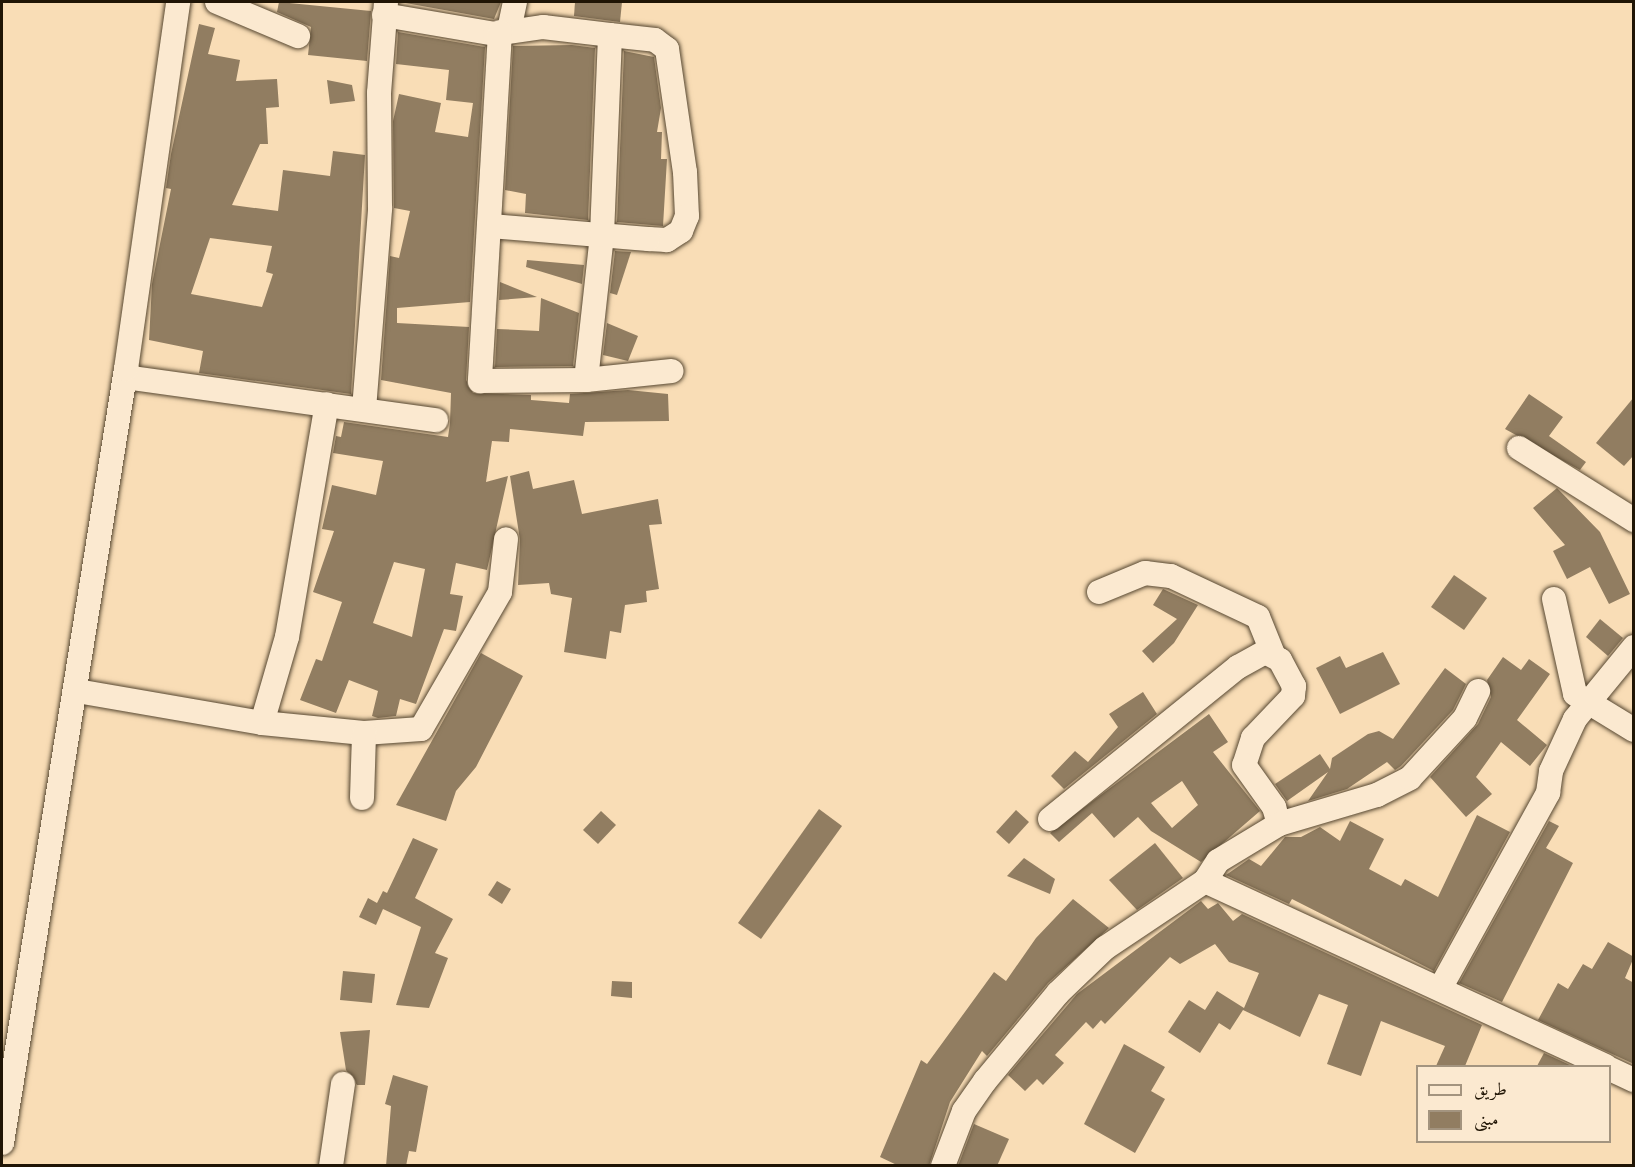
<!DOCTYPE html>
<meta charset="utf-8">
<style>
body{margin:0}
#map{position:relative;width:1635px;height:1167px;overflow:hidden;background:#f9ddb6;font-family:Vollkorn,Amiri,serif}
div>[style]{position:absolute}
.building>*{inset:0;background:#917d61}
.roads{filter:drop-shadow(0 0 2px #564731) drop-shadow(0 0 2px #564731)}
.minor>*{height:24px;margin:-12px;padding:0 12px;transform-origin:12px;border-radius:12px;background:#fbe9d0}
span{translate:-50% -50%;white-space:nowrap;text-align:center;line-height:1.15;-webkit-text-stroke:4.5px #fbe9d0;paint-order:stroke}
.frame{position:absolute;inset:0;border:3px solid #201505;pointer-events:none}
.legend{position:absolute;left:1416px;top:1065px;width:195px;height:78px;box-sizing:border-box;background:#fbe9d0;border:2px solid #a3947f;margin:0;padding:8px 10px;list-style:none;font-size:18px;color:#201505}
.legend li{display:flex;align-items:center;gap:12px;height:30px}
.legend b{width:30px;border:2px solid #a3947f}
</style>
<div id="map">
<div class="building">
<i style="clip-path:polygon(279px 2px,371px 11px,367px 61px,308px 55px,311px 27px,277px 12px)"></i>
<i style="clip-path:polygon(400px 2px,501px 2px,494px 19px)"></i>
<i style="clip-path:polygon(575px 2px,622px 2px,620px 22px,574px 16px)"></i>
<i style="clip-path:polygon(evenodd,199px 24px,215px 28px,208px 54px,240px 60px,236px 81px,277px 79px,279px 107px,266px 108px,268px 144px,260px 144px,232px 205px,278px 211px,283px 170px,330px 176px,333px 151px,365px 155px,351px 394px,199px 373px,203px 351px,149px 340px,152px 284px,171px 189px,166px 188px,171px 154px,199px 24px,210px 238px,272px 246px,266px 272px,273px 274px,262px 307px,191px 294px,210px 238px)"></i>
<i style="clip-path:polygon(evenodd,398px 32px,485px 47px,470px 302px,397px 308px,397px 323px,469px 327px,466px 380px,473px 393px,531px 395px,531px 400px,569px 403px,570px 394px,628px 390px,668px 394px,669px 421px,585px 422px,583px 436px,510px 429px,509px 442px,492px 441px,486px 482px,508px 476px,487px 570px,456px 563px,450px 594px,463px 596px,456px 631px,444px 629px,416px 704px,400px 699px,396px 716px,378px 718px,372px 716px,378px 691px,349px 680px,336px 713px,300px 700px,316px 659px,322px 661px,342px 602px,313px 592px,334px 531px,322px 529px,332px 485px,376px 495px,383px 461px,333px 453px,336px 436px,341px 437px,344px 422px,448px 437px,450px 423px,451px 393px,381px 380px,390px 256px,399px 258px,410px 211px,394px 208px,393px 121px,399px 94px,441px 103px,435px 132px,468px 137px,473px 103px,446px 100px,449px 70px,396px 64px,398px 32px,394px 562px,425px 569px,412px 637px,373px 623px,394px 562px)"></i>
<i style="clip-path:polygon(572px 45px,595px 48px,588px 220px,525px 213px,526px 194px,505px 190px,513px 46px)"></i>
<i style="clip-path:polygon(624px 51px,654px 57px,661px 108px,657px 132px,662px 132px,661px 159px,667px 159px,663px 226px,617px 222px)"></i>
<i style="clip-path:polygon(327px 80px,352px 85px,355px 101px,330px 104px)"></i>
<i style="clip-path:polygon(615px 251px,631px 252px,617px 295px,610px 293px)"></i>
<i style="clip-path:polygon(527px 260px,584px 265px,582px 284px,526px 267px)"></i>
<i style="clip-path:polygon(500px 282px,537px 297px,499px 300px)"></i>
<i style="clip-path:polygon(541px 298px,579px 313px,573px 366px,495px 367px,497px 329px,539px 331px)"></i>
<i style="clip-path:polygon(607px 323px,638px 336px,628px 361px,603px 355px)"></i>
<i style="clip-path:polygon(1529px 394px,1563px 417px,1549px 436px,1586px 462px,1580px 470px,1505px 429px)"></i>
<i style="clip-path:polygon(1634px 397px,1634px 455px,1624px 466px,1596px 443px)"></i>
<i style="clip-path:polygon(529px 471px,533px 489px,574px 480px,582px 514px,658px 499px,662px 524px,649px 525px,659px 589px,646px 591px,647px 602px,625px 605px,621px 633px,610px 631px,606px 659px,564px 652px,572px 598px,551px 594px,549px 583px,518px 585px,520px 540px,510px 476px)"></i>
<i style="clip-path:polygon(1557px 488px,1600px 532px,1630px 594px,1609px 604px,1590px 567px,1567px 579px,1553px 551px,1565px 545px,1533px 508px)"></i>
<i style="clip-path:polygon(1454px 575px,1487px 598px,1464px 630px,1431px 607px)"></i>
<i style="clip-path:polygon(1163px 589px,1198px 605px,1174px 643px,1153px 663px,1142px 651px,1177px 619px,1153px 605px)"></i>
<i style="clip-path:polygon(1600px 619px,1623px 638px,1608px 656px,1586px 637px)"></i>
<i style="clip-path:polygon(1383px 652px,1400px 684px,1340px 714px,1316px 668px,1340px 656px,1346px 668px)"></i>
<i style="clip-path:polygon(481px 653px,523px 676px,476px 767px,456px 791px,446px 821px,396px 805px)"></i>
<i style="clip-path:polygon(1503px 657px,1521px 670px,1529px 659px,1550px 674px,1517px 720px,1547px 745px,1530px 766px,1501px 742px,1476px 777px,1492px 794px,1466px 817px,1430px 777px,1478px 724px,1491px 697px,1487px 680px)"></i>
<i style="clip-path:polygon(1445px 668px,1466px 684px,1453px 710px,1401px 766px,1395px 770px,1387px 762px,1347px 789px,1308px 801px,1328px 772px,1287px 801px,1275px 784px,1320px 754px,1330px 769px,1332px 758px,1368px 734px,1379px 731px,1393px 739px)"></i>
<i style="clip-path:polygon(1143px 692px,1157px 714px,1064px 789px,1051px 776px,1075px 751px,1088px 762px,1118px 727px,1109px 714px)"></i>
<i style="clip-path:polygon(evenodd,1209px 714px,1228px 742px,1213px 752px,1260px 811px,1201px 862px,1151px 831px,1138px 817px,1114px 838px,1092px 813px,1059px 842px,1050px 833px,1209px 714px,1182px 781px,1198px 805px,1172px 828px,1151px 803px,1182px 781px)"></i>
<i style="clip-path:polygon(819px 809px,842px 826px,761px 939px,738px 923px)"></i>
<i style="clip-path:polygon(1016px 810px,1029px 822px,1009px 844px,996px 832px)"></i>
<i style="clip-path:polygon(601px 811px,616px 825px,598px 844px,583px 830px)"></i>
<i style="clip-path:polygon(1477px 815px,1510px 832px,1434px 971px,1292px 899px,1289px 904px,1226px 875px,1249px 859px,1261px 866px,1285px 837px,1301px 837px,1320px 827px,1340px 841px,1350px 821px,1384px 839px,1369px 869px,1401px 886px,1405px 879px,1438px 897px)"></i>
<i style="clip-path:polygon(1549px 821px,1559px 826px,1546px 848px,1573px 863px,1502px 1002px,1459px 983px)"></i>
<i style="clip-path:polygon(413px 838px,438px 849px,415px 898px,453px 919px,435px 953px,448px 958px,429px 1008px,396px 1005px,421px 927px,383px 909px,376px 925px,359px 917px,368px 898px,377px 903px,383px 891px,387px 893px)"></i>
<i style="clip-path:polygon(1155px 843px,1183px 878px,1137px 910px,1109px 880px)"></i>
<i style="clip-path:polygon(1024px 858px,1055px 879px,1050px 894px,1007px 876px)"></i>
<i style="clip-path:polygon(497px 881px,511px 889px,502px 904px,488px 895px)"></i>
<i style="clip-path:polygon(1073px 899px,1109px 928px,1048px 983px,987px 1056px,982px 1051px,950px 1102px,929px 1166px,899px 1166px,880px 1157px,921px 1060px,927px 1064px,994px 972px,1006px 981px,1036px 938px)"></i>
<i style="clip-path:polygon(1201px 901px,1208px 909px,1218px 903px,1233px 921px,1242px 914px,1482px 1025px,1465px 1066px,1436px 1066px,1445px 1046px,1381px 1021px,1361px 1076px,1327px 1064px,1348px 1005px,1319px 994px,1300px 1037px,1243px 1010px,1230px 1030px,1219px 1023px,1200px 1053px,1168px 1032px,1189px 1000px,1205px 1010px,1217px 991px,1244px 1008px,1259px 973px,1229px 962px,1215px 944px,1180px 964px,1170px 957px,1105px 1024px,1101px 1020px,1093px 1029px,1086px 1022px,1055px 1055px,1064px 1063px,1043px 1085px,1037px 1079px,1025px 1091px,1008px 1075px,1077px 994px)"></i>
<i style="clip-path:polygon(1608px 942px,1634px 957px,1625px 978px,1634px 983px,1634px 1064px,1538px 1020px,1558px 983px,1568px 989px,1583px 964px,1592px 969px)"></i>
<i style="clip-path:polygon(343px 971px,375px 974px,372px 1003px,340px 1000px)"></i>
<i style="clip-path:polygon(612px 981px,632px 982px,632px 998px,611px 996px)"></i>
<i style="clip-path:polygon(370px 1030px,365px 1085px,357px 1085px,346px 1070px,340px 1032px)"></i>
<i style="clip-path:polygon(1124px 1044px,1165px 1067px,1151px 1091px,1165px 1099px,1135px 1153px,1084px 1124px)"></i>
<i style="clip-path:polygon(1544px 1053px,1572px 1066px,1537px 1066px)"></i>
<i style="clip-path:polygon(393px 1075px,428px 1086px,416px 1152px,409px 1151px,406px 1166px,386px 1166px,391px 1106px,385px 1104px)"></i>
<i style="clip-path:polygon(974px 1124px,1009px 1139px,997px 1166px,958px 1166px)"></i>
</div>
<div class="roads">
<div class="minor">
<i style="left:217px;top:2px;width:88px;rotate:22.8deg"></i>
<i style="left:384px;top:15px;width:113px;rotate:9.7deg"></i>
<i style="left:495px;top:34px;width:49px;rotate:-8.3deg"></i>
<i style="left:543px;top:27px;width:67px;rotate:6.8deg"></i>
<i style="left:610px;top:35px;width:45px;rotate:6.3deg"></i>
<i style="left:655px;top:40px;width:15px;rotate:37deg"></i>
<i style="left:667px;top:49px;width:124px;rotate:81.7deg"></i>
<i style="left:685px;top:172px;width:44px;rotate:87.4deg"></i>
<i style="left:687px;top:216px;width:16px;rotate:112deg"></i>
<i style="left:681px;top:231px;width:17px;rotate:147deg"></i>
<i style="left:667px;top:240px;width:19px;rotate:-177deg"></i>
<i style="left:648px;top:239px;width:158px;rotate:-175.3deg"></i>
<i style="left:509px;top:30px;width:29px;rotate:-78deg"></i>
<i style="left:500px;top:32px;width:350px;rotate:93.3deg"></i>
<i style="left:480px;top:381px;width:106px;rotate:-0.5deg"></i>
<i style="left:586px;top:380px;width:86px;rotate:-6deg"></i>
<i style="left:125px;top:377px;width:314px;rotate:7.9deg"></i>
<i style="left:586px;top:380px;width:146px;rotate:-83.7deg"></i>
<i style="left:602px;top:235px;width:200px;rotate:-87.7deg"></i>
<i style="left:364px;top:409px;width:202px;rotate:-85.4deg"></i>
<i style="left:380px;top:208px;width:115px;rotate:-90.5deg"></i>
<i style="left:379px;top:93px;width:91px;rotate:-85.6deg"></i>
<i style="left:1519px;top:448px;width:136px;rotate:32.1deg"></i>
<i style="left:1099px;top:592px;width:50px;rotate:-22.4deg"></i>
<i style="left:1145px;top:573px;width:26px;rotate:7deg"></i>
<i style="left:1171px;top:576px;width:96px;rotate:25.2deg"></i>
<i style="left:1258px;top:617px;width:40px;rotate:68deg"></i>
<i style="left:1554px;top:599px;width:97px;rotate:77.5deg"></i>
<i style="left:1575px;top:694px;width:69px;rotate:31.4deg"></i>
<i style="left:77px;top:691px;width:188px;rotate:9.8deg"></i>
<i style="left:262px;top:723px;width:102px;rotate:5.6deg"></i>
<i style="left:364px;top:733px;width:57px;rotate:-4deg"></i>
<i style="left:421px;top:729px;width:158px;rotate:-60deg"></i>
<i style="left:500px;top:592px;width:53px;rotate:-83.5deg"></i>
<i style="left:262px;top:723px;width:90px;rotate:-73.8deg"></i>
<i style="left:287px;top:637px;width:236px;rotate:-80.3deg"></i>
<i style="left:362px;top:798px;width:65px;rotate:-88.2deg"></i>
<i style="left:1050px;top:819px;width:242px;rotate:-39deg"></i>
<i style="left:1238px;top:667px;width:31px;rotate:-29deg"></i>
<i style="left:1265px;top:652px;width:17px;rotate:28deg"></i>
<i style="left:1280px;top:660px;width:30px;rotate:62deg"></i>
<i style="left:1294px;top:686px;width:10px;rotate:96deg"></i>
<i style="left:1293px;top:696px;width:58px;rotate:133.6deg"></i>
<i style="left:1253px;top:738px;width:28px;rotate:108deg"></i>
<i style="left:1244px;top:765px;width:52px;rotate:54.5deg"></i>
<i style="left:1274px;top:807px;width:18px;rotate:74deg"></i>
<i style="left:1205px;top:881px;width:441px;rotate:24.8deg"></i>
<i style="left:1441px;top:987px;width:222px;rotate:-61.1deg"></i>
<i style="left:1548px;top:793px;width:22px;rotate:-82deg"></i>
<i style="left:1551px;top:771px;width:57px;rotate:-65.2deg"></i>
<i style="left:1575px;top:719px;width:93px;rotate:-50.7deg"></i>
<i style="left:1610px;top:1069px;width:26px;rotate:25deg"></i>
<i style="left:2px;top:1143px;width:784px;rotate:-80.9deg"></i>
<i style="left:126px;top:369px;width:371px;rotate:-81.9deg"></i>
<i style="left:331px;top:1166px;width:83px;rotate:-81.7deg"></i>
<i style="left:943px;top:1166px;width:59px;rotate:-69.1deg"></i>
<i style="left:964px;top:1111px;width:37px;rotate:-55deg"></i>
<i style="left:985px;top:1081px;width:114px;rotate:-50.3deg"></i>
<i style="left:1058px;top:993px;width:65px;rotate:-43.8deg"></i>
<i style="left:1105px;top:948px;width:120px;rotate:-33.8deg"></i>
<i style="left:1205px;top:881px;width:24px;rotate:-57deg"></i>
<i style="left:1218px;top:861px;width:71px;rotate:-31.2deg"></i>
<i style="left:1279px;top:824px;width:102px;rotate:-16.5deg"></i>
<i style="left:1377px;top:795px;width:37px;rotate:-27deg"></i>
<i style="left:1410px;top:778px;width:81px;rotate:-47.5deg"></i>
<i style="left:1465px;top:718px;width:30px;rotate:-64deg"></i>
</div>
</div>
<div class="frame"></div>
<ul class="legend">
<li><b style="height:8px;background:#fbe9d0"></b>طريق</li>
<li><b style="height:16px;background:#917d61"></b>مبنى</li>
</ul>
</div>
